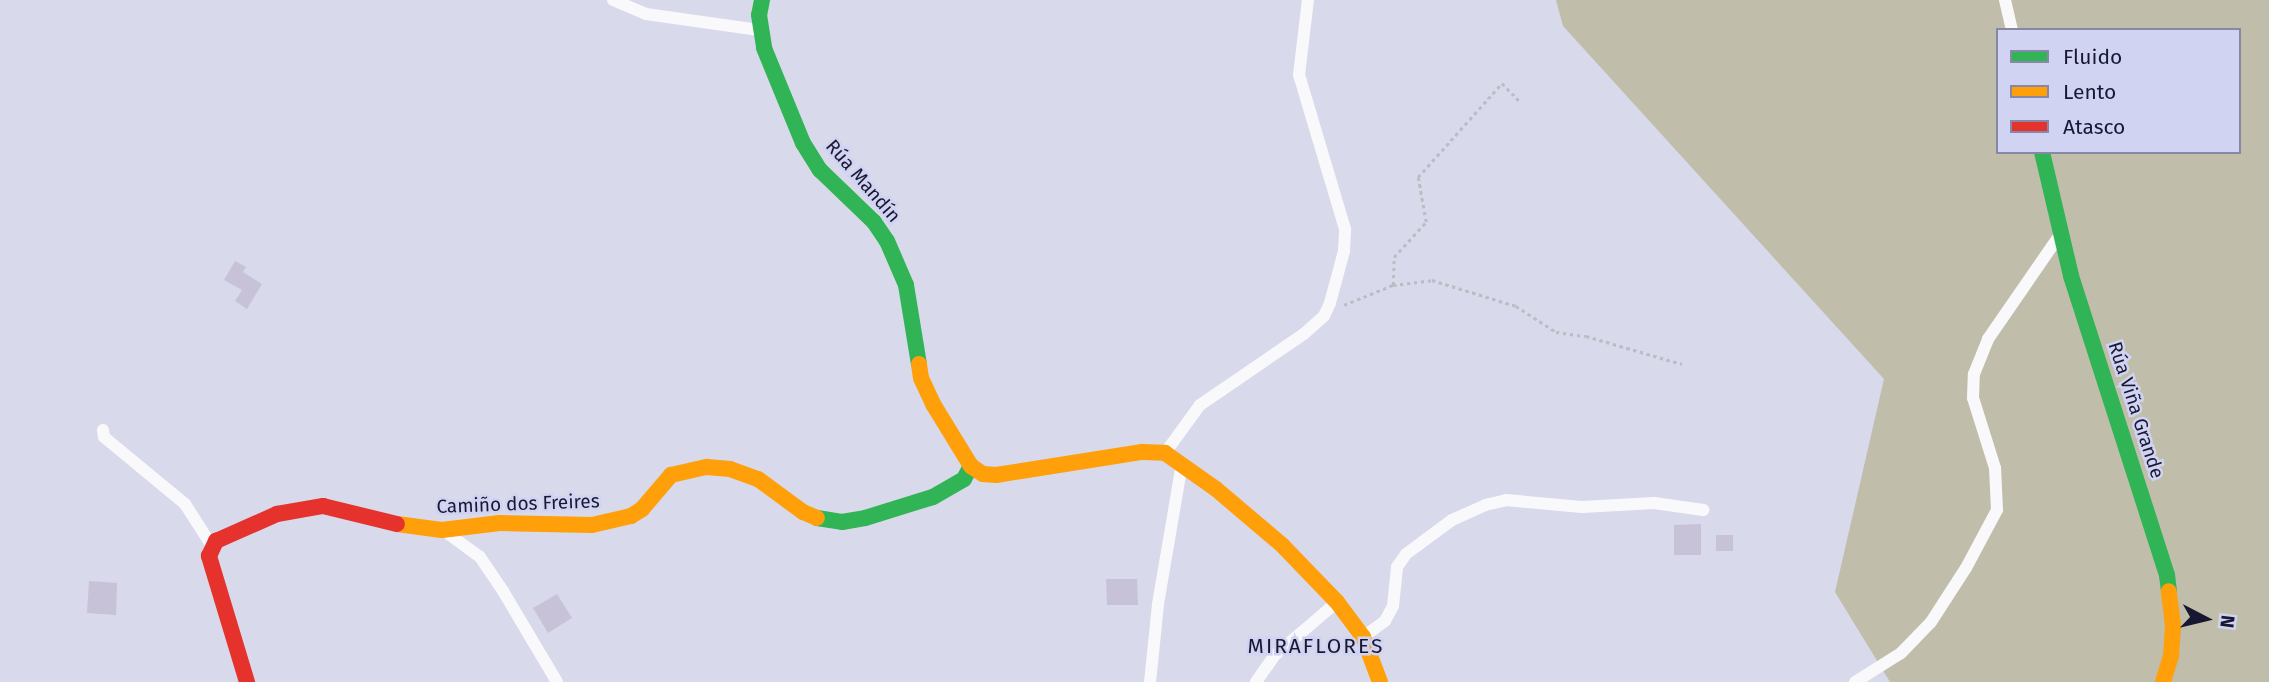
<!DOCTYPE html>
<meta charset="utf-8">
<style>
body{margin:0}
#map{position:relative;width:2269px;height:682px;overflow:hidden;background:#d8d9ea;font-family:"Fira Sans",sans-serif}
div>[style]{position:absolute}
.green>*{inset:0;background:#c0beab}
.building>*{inset:0;background:#c7c2d8}
.path>*{height:2.5px;margin-top:-1.25px;transform-origin:0;background:repeating-linear-gradient(90deg,#bcbcc4 0 3.5px,transparent 0 7px)}
.street>*{height:12px;margin:-6px;padding:0 6px;transform-origin:6px;border-radius:6px;background:#f9f9fc}
.fast>*{height:16px;margin:-8px;padding:0 8px;transform-origin:8px;border-radius:8px;background:#30b455}
.slow>*{height:16px;margin:-8px;padding:0 8px;transform-origin:8px;border-radius:8px;background:#ff9f0a}
.jam>*{height:16px;margin:-8px;padding:0 8px;transform-origin:8px;border-radius:8px;background:#e5322d}
span{translate:-50% -50%;white-space:nowrap;text-align:center;line-height:1.15;-webkit-text-stroke:5px #d0d3f2;paint-order:stroke}
.street-label{font-size:19px;color:#181833}
.neighbourhood-label{font-size:21px;color:#181833;letter-spacing:2px}
.legend{position:absolute;left:1996px;top:28px;width:245px;height:126px;box-sizing:border-box;background:#d0d3f2;border:2px solid #8688a6;margin:0;padding:9px 12px;list-style:none;font-size:21px;color:#181833}
.legend li{display:flex;align-items:center;gap:14px;height:35px}
.legend b{width:35px;border:2px solid #8688a6}
.north{position:absolute;left:2171px;top:584px;width:70px;height:70px;-webkit-text-stroke:5px #d0d3f2;paint-order:stroke;rotate:97deg;font-size:19px;font-weight:700;line-height:28px;text-align:center;color:#181833}
.north::after{content:'';display:block;margin:auto;width:24px;height:32px;background:#181833;clip-path:polygon(50% 0,100% 100%,50% 72%,0 100%)}
</style>
<div id="map">
<div class="green">
<i style="clip-path:polygon(evenodd,1556px 0,2269px 0,2269px 682px,1890px 682px,1835px 592px,1884px 379px,1563px 26px,1556px 0,1998px 30px,2239px 30px,2239px 152px,1998px 152px,1998px 30px)"></i>
</div>
<div class="building">
<i style="clip-path:polygon(235px 261px,246px 267px,243px 272px,262px 284px,247px 309px,235px 301px,242px 290px,224px 280px)"></i>
<i style="clip-path:polygon(1701px 524px,1701px 555px,1674px 555px,1674px 525px)"></i>
<i style="clip-path:polygon(1716px 535px,1733px 535px,1733px 551px,1716px 551px)"></i>
<i style="clip-path:polygon(1106px 579px,1137px 579px,1138px 605px,1107px 605px)"></i>
<i style="clip-path:polygon(89px 581px,117px 583px,116px 615px,87px 613px)"></i>
<i style="clip-path:polygon(557px 594px,572px 618px,548px 633px,533px 608px)"></i>
</div>
<div class="path">
<i style="left:1393px;top:285px;width:28px;rotate:-88deg"></i>
<i style="left:1394px;top:257px;width:47px;rotate:-47.6deg"></i>
<i style="left:1426px;top:222px;width:46px;rotate:-100.1deg"></i>
<i style="left:1418px;top:177px;width:126px;rotate:-48.2deg"></i>
<i style="left:1502px;top:83px;width:28px;rotate:46deg"></i>
<i style="left:1344px;top:305px;width:53px;rotate:-22.2deg"></i>
<i style="left:1393px;top:285px;width:39px;rotate:-7deg"></i>
<i style="left:1432px;top:280px;width:88px;rotate:17.2deg"></i>
<i style="left:1516px;top:306px;width:48px;rotate:33deg"></i>
<i style="left:1556px;top:332px;width:30px;rotate:8deg"></i>
<i style="left:1586px;top:336px;width:100px;rotate:16.3deg"></i>
</div>
<div class="street">
<i style="left:613px;top:0;width:36px;rotate:23deg"></i>
<i style="left:646px;top:14px;width:114px;rotate:8.1deg"></i>
<i style="left:2005px;top:0;width:31px;rotate:77deg"></i>
<i style="left:103px;top:430px;width:7px;rotate:82deg"></i>
<i style="left:104px;top:437px;width:105px;rotate:39.6deg"></i>
<i style="left:185px;top:504px;width:50px;rotate:57.3deg"></i>
<i style="left:1165px;top:453px;width:59px;rotate:-53.9deg"></i>
<i style="left:1200px;top:405px;width:127px;rotate:-34.4deg"></i>
<i style="left:1305px;top:333px;width:25px;rotate:-42deg"></i>
<i style="left:1324px;top:316px;width:14px;rotate:-65deg"></i>
<i style="left:1330px;top:303px;width:54px;rotate:-74.9deg"></i>
<i style="left:1344px;top:251px;width:22px;rotate:-87deg"></i>
<i style="left:1345px;top:229px;width:161px;rotate:-106.6deg"></i>
<i style="left:1299px;top:75px;width:76px;rotate:-83.2deg"></i>
<i style="left:443px;top:530px;width:46px;rotate:36.1deg"></i>
<i style="left:480px;top:557px;width:41px;rotate:55.9deg"></i>
<i style="left:503px;top:591px;width:106px;rotate:59.3deg"></i>
<i style="left:1363px;top:637px;width:27px;rotate:-36deg"></i>
<i style="left:1385px;top:621px;width:17px;rotate:-62deg"></i>
<i style="left:1393px;top:606px;width:39px;rotate:-84deg"></i>
<i style="left:1397px;top:567px;width:16px;rotate:-55deg"></i>
<i style="left:1406px;top:554px;width:57px;rotate:-36.5deg"></i>
<i style="left:1452px;top:520px;width:36px;rotate:-24deg"></i>
<i style="left:1485px;top:505px;width:22px;rotate:-13deg"></i>
<i style="left:1506px;top:500px;width:76px;rotate:5.3deg"></i>
<i style="left:1582px;top:507px;width:72px;rotate:-3.2deg"></i>
<i style="left:1654px;top:503px;width:50px;rotate:8deg"></i>
<i style="left:1150px;top:682px;width:78px;rotate:-84.1deg"></i>
<i style="left:1158px;top:604px;width:143px;rotate:-80.3deg"></i>
<i style="left:1256px;top:682px;width:33px;rotate:-55deg"></i>
<i style="left:1275px;top:655px;width:82px;rotate:-40.5deg"></i>
<i style="left:1855px;top:682px;width:54px;rotate:-32.2deg"></i>
<i style="left:1901px;top:653px;width:43px;rotate:-45.9deg"></i>
<i style="left:1931px;top:622px;width:64px;rotate:-57.1deg"></i>
<i style="left:1966px;top:568px;width:66px;rotate:-61.9deg"></i>
<i style="left:1997px;top:510px;width:42px;rotate:-92.7deg"></i>
<i style="left:1995px;top:468px;width:73px;rotate:-107.4deg"></i>
<i style="left:1973px;top:398px;width:24px;rotate:-88deg"></i>
<i style="left:1974px;top:374px;width:38px;rotate:-68deg"></i>
<i style="left:1988px;top:339px;width:129px;rotate:-55.4deg"></i>
</div>
<div class="fast">
<i style="left:762px;top:0;width:15px;rotate:101deg"></i>
<i style="left:759px;top:15px;width:33px;rotate:81deg"></i>
<i style="left:764px;top:48px;width:103px;rotate:67.7deg"></i>
<i style="left:803px;top:143px;width:32px;rotate:58deg"></i>
<i style="left:820px;top:170px;width:75px;rotate:43.9deg"></i>
<i style="left:874px;top:222px;width:23px;rotate:56deg"></i>
<i style="left:887px;top:241px;width:48px;rotate:66.6deg"></i>
<i style="left:906px;top:285px;width:80px;rotate:80.7deg"></i>
<i style="left:2042px;top:152px;width:127px;rotate:76.8deg"></i>
<i style="left:2071px;top:276px;width:314px;rotate:72.2deg"></i>
<i style="left:2167px;top:575px;width:16px;rotate:83deg"></i>
<i style="left:817px;top:518px;width:25px;rotate:9deg"></i>
<i style="left:842px;top:522px;width:23px;rotate:-10deg"></i>
<i style="left:865px;top:518px;width:71px;rotate:-17.2deg"></i>
<i style="left:933px;top:497px;width:36px;rotate:-30deg"></i>
<i style="left:964px;top:479px;width:15px;rotate:-62deg"></i>
</div>
<div class="slow">
<i style="left:919px;top:364px;width:14px;rotate:82deg"></i>
<i style="left:921px;top:378px;width:29px;rotate:65deg"></i>
<i style="left:933px;top:404px;width:73px;rotate:58.5deg"></i>
<i style="left:971px;top:466px;width:14px;rotate:34deg"></i>
<i style="left:983px;top:474px;width:13px;rotate:4deg"></i>
<i style="left:996px;top:475px;width:148px;rotate:-9deg"></i>
<i style="left:1142px;top:452px;width:23px;rotate:2deg"></i>
<i style="left:1165px;top:453px;width:62px;rotate:35.2deg"></i>
<i style="left:1216px;top:489px;width:87px;rotate:40.3deg"></i>
<i style="left:1282px;top:545px;width:79px;rotate:46deg"></i>
<i style="left:1337px;top:602px;width:44px;rotate:53.4deg"></i>
<i style="left:1363px;top:637px;width:48px;rotate:69.3deg"></i>
<i style="left:397px;top:524px;width:45px;rotate:7.6deg"></i>
<i style="left:442px;top:530px;width:58px;rotate:-6.9deg"></i>
<i style="left:500px;top:523px;width:92px;rotate:1.2deg"></i>
<i style="left:592px;top:525px;width:40px;rotate:-13deg"></i>
<i style="left:631px;top:516px;width:13px;rotate:-32deg"></i>
<i style="left:642px;top:509px;width:45px;rotate:-49.5deg"></i>
<i style="left:671px;top:475px;width:37px;rotate:-13deg"></i>
<i style="left:707px;top:467px;width:23px;rotate:5deg"></i>
<i style="left:730px;top:469px;width:30px;rotate:20deg"></i>
<i style="left:758px;top:479px;width:56px;rotate:36.3deg"></i>
<i style="left:803px;top:512px;width:15px;rotate:23deg"></i>
<i style="left:2163px;top:682px;width:28px;rotate:-73deg"></i>
<i style="left:2171px;top:655px;width:29px;rotate:-86deg"></i>
<i style="left:2173px;top:626px;width:35px;rotate:-97deg"></i>
</div>
<div class="jam">
<i style="left:247px;top:682px;width:132px;rotate:-106.8deg"></i>
<i style="left:209px;top:556px;width:17px;rotate:-65deg"></i>
<i style="left:216px;top:541px;width:67px;rotate:-23.9deg"></i>
<i style="left:277px;top:514px;width:47px;rotate:-9.9deg"></i>
<i style="left:323px;top:506px;width:76px;rotate:13.7deg"></i>
</div>
<div class="street-label">
<span style="left:863px;top:181px;rotate:49deg">Rúa Mandín</span>
<span style="left:2136px;top:410px;rotate:72deg">Rúa Viña Grande</span>
<span style="left:518px;top:504px;rotate:-2deg">Camiño dos Freires</span>
</div>
<div class="neighbourhood-label">
<span style="left:1316px;top:646px">MIRAFLORES</span>
</div>
<ul class="legend">
<li><b style="height:9px;background:#30b455"></b>Fluido</li>
<li><b style="height:9px;background:#ff9f0a"></b>Lento</li>
<li><b style="height:9px;background:#e5322d"></b>Atasco</li>
</ul>
<div class="north">N</div>
</div>
